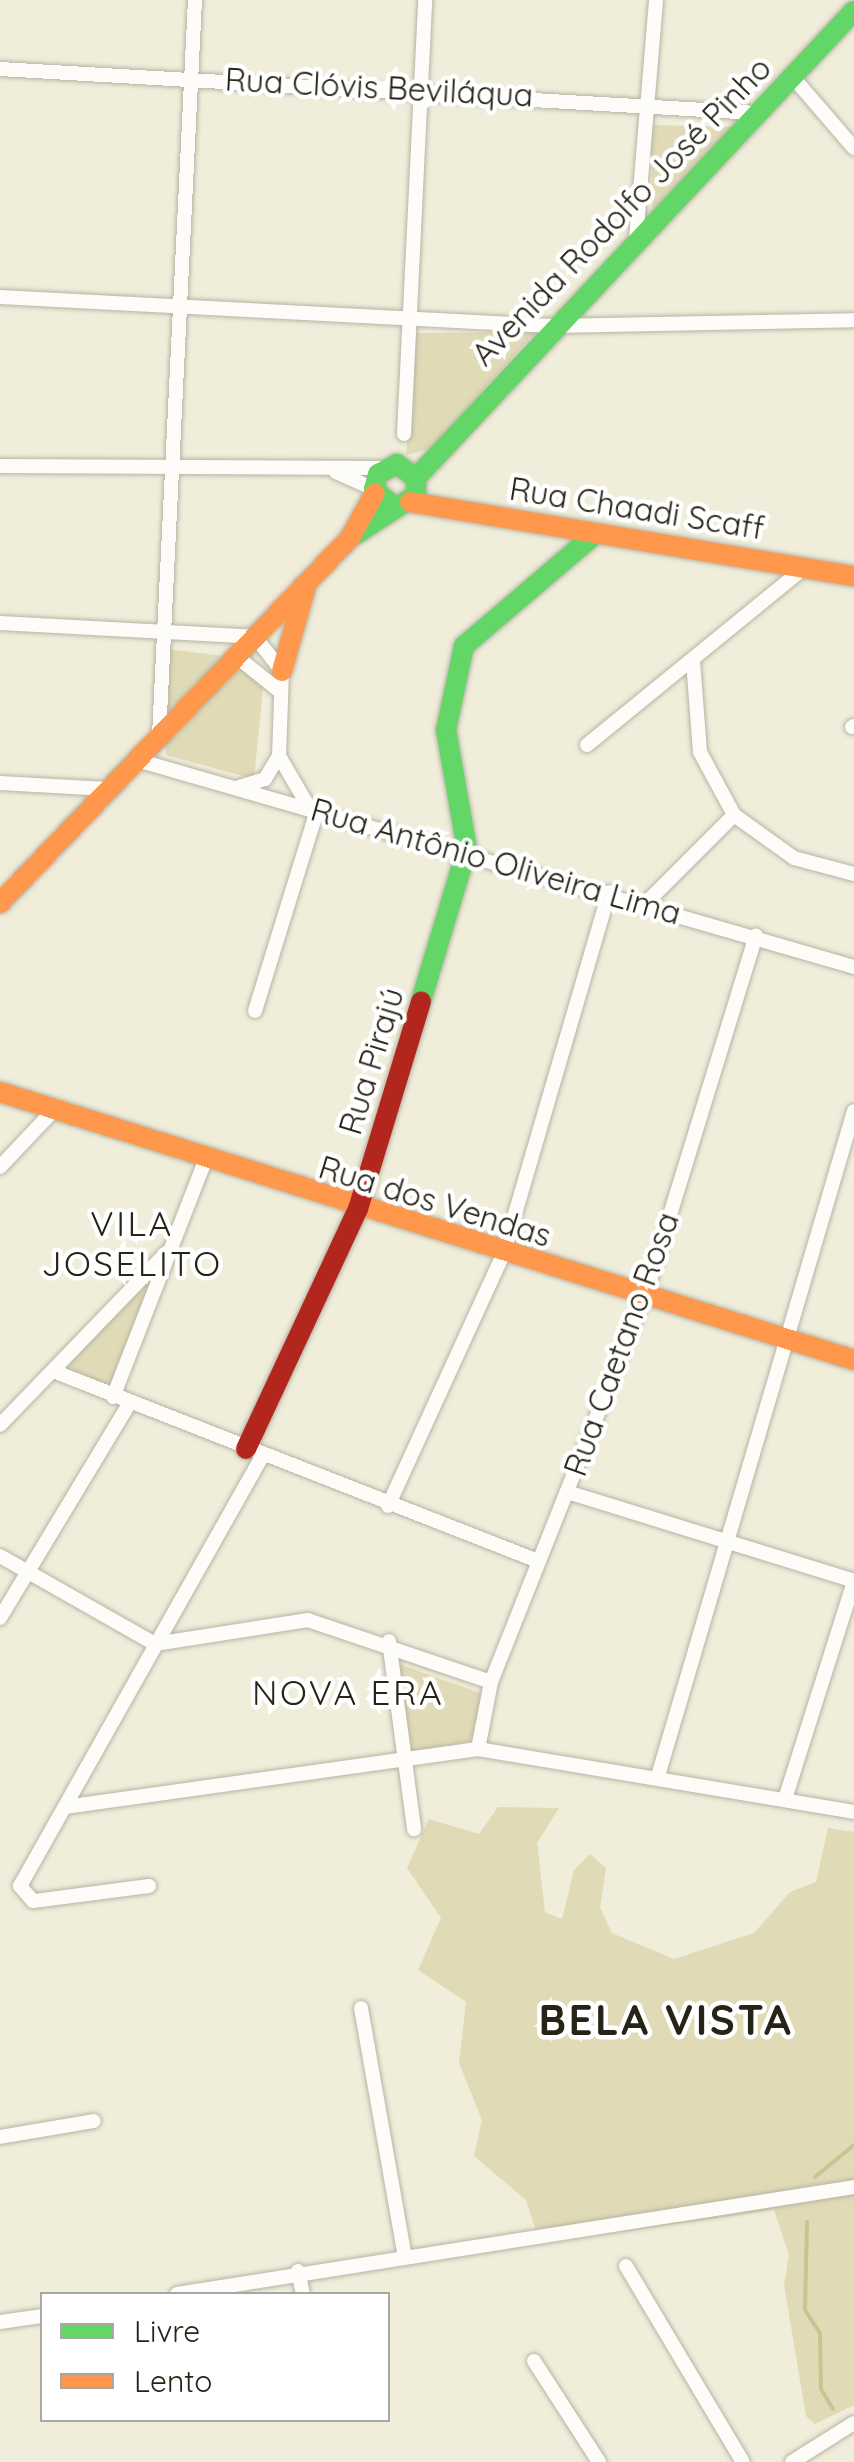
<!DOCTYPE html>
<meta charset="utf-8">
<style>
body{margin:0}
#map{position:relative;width:854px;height:2462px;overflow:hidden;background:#f0edda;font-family:Quicksand,sans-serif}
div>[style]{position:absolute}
.green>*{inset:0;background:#e0dab6}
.stream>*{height:4px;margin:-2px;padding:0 2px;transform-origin:2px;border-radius:2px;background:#cac492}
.roads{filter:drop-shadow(0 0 2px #b6b4a5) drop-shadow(0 0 2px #b6b4a5)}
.street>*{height:14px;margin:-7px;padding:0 7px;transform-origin:7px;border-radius:7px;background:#fdfcf9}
.fast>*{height:20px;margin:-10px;padding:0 10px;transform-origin:10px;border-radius:10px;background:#63d668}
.slow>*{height:20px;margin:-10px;padding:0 10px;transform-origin:10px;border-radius:10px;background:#ff974d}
.jam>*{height:20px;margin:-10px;padding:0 10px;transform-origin:10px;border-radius:10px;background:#b3261e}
span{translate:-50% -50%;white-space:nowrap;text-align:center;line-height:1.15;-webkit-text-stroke:9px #fff;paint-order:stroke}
.street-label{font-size:32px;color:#252417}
.neighbourhood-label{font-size:35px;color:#252417;letter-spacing:2.5px}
.district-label{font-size:42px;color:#252417;font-weight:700;letter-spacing:2.5px}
.legend{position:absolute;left:40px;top:2292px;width:350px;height:130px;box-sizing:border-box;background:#fff;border:2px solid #a8a7a2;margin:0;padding:12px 18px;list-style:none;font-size:30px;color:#252417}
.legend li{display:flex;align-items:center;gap:20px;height:50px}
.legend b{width:50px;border:2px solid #a8a7a2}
</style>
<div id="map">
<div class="green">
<i style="clip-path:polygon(651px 125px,734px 127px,652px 210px)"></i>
<i style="clip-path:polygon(535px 332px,430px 449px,406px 455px,416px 333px)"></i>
<i style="clip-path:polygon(167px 649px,232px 657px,264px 679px,254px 779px,166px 755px)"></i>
<i style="clip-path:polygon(161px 1265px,109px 1392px,65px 1370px)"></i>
<i style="clip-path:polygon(399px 1664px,483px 1694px,471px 1741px,412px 1752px)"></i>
<i style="clip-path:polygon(498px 1807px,559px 1808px,537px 1843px,545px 1912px,562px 1919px,574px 1870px,590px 1854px,606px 1868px,600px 1908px,612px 1933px,674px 1959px,754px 1933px,790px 1892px,816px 1882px,828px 1828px,854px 1832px,854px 2405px,815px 2424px,806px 2416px,784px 2285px,789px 2255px,774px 2210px,540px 2243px,526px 2200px,474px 2156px,482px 2120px,459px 2063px,466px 2002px,418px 1970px,441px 1918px,407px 1868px,429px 1819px,479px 1834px)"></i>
</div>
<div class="stream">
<i style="left:815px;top:2177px;width:50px;rotate:-39.4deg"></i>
<i style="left:807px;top:2222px;width:88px;rotate:91.3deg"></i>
<i style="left:805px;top:2310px;width:27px;rotate:57deg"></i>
<i style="left:820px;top:2333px;width:56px;rotate:89deg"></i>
<i style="left:821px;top:2389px;width:23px;rotate:59deg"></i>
</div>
<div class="roads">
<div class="street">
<i style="left:0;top:69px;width:757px;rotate:3.33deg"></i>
<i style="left:792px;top:76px;width:95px;rotate:49.3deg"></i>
<i style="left:636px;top:239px;width:240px;rotate:-85.2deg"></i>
<i style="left:0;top:297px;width:553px;rotate:3.01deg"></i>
<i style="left:552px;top:326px;width:302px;rotate:-1.1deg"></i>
<i style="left:404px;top:434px;width:435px;rotate:-87.2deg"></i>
<i style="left:0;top:466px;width:383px;rotate:0.3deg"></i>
<i style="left:336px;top:472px;width:42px;rotate:24.1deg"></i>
<i style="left:0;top:623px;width:255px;rotate:3.1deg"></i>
<i style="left:255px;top:637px;width:43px;rotate:51.5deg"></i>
<i style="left:282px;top:671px;width:85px;rotate:92deg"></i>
<i style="left:279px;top:756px;width:61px;rotate:59.7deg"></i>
<i style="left:236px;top:656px;width:53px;rotate:38.8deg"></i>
<i style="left:693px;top:661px;width:91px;rotate:85.6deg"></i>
<i style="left:700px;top:752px;width:72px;rotate:61.6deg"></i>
<i style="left:734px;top:815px;width:74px;rotate:35.6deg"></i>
<i style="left:794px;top:858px;width:62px;rotate:14.9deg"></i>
<i style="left:852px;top:727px;width:2px;rotate:-27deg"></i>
<i style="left:159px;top:736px;width:737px;rotate:-87.2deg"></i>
<i style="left:587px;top:745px;width:281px;rotate:-39.2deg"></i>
<i style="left:137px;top:760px;width:746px;rotate:16.1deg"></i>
<i style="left:0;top:783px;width:108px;rotate:3.2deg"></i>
<i style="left:239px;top:787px;width:27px;rotate:-17deg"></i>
<i style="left:265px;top:779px;width:27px;rotate:-59deg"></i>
<i style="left:647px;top:902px;width:123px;rotate:-45deg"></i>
<i style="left:255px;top:1011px;width:209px;rotate:-72.8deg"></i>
<i style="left:0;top:1167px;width:74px;rotate:-46.6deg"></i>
<i style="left:53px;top:1371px;width:521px;rotate:21.39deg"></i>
<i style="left:113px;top:1397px;width:253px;rotate:-68.7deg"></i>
<i style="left:0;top:1425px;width:239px;rotate:-46deg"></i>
<i style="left:567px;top:1492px;width:300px;rotate:17.2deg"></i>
<i style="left:388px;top:1506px;width:276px;rotate:-65.4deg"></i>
<i style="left:503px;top:1255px;width:378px;rotate:-73.7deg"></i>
<i style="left:0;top:1556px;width:178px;rotate:29.6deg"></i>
<i style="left:155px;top:1644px;width:155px;rotate:-8.9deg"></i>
<i style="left:308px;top:1620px;width:193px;rotate:18.7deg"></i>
<i style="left:0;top:1618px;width:250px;rotate:-58.9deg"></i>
<i style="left:389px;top:1641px;width:190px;rotate:82.4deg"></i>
<i style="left:478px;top:1749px;width:68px;rotate:-79deg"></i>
<i style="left:491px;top:1682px;width:419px;rotate:-68.3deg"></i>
<i style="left:646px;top:1293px;width:374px;rotate:-72.9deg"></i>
<i style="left:658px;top:1776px;width:693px;rotate:-73.58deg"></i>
<i style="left:785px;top:1799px;width:229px;rotate:-72.4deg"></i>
<i style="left:65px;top:1807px;width:417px;rotate:-8deg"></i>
<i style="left:478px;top:1749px;width:381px;rotate:9.5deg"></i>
<i style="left:149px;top:1886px;width:117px;rotate:172.6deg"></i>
<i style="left:33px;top:1901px;width:20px;rotate:-131deg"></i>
<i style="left:20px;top:1886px;width:493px;rotate:-60.6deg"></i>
<i style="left:361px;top:2008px;width:249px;rotate:80deg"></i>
<i style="left:0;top:2137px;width:95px;rotate:-9.7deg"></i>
<i style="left:626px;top:2266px;width:228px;rotate:59.2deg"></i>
<i style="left:298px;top:2271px;width:24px;rotate:78deg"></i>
<i style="left:177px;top:2294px;width:685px;rotate:-8.98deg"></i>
<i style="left:0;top:2322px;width:42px;rotate:-8.1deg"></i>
<i style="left:534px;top:2361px;width:120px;rotate:57.2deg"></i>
<i style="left:792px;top:2462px;width:73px;rotate:-32.2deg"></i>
</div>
<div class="fast">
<i style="left:416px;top:478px;width:640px;rotate:-46.84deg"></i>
<i style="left:356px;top:534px;width:72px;rotate:-33deg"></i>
<i style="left:416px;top:495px;width:17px;rotate:-90deg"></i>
<i style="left:416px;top:478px;width:24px;rotate:-144deg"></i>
<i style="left:397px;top:464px;width:21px;rotate:152deg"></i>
<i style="left:378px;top:474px;width:16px;rotate:105deg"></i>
<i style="left:374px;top:489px;width:28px;rotate:42deg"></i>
<i style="left:421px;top:1001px;width:159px;rotate:-73.2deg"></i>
<i style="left:467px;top:849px;width:121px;rotate:-100deg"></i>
<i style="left:446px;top:730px;width:86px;rotate:-77.9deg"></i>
<i style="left:464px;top:646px;width:172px;rotate:-40.5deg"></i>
</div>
<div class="slow">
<i style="left:410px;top:502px;width:450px;rotate:9.5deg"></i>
<i style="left:282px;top:671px;width:88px;rotate:-74.2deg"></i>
<i style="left:0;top:903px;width:506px;rotate:-46.2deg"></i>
<i style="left:350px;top:538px;width:51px;rotate:-60.9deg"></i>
<i style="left:0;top:1092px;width:895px;rotate:17.42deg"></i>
</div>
<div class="jam">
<i style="left:246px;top:1449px;width:265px;rotate:-65deg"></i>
<i style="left:358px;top:1209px;width:217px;rotate:-73.1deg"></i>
</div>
</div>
<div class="street-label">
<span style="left:379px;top:87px;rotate:3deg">Rua Clóvis Beviláqua</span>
<span style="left:621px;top:211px;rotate:-46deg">Avenida Rodolfo José Pinho</span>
<span style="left:637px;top:508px;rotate:9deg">Rua Chaadi Scaff</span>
<span style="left:496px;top:861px;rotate:16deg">Rua Antônio Oliveira Lima</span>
<span style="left:371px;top:1061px;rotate:-73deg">Rua Pirajú</span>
<span style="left:435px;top:1201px;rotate:17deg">Rua dos Vendas</span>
<span style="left:621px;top:1344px;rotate:-70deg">Rua Caetano Rosa</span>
</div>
<div class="neighbourhood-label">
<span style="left:132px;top:1243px">VILA<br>JOSELITO</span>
<span style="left:348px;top:1692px">NOVA ERA</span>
</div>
<div class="district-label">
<span style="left:666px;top:2020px">BELA VISTA</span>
</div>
<ul class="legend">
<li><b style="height:12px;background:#63d668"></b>Livre</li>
<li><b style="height:12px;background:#ff974d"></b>Lento</li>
</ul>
</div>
